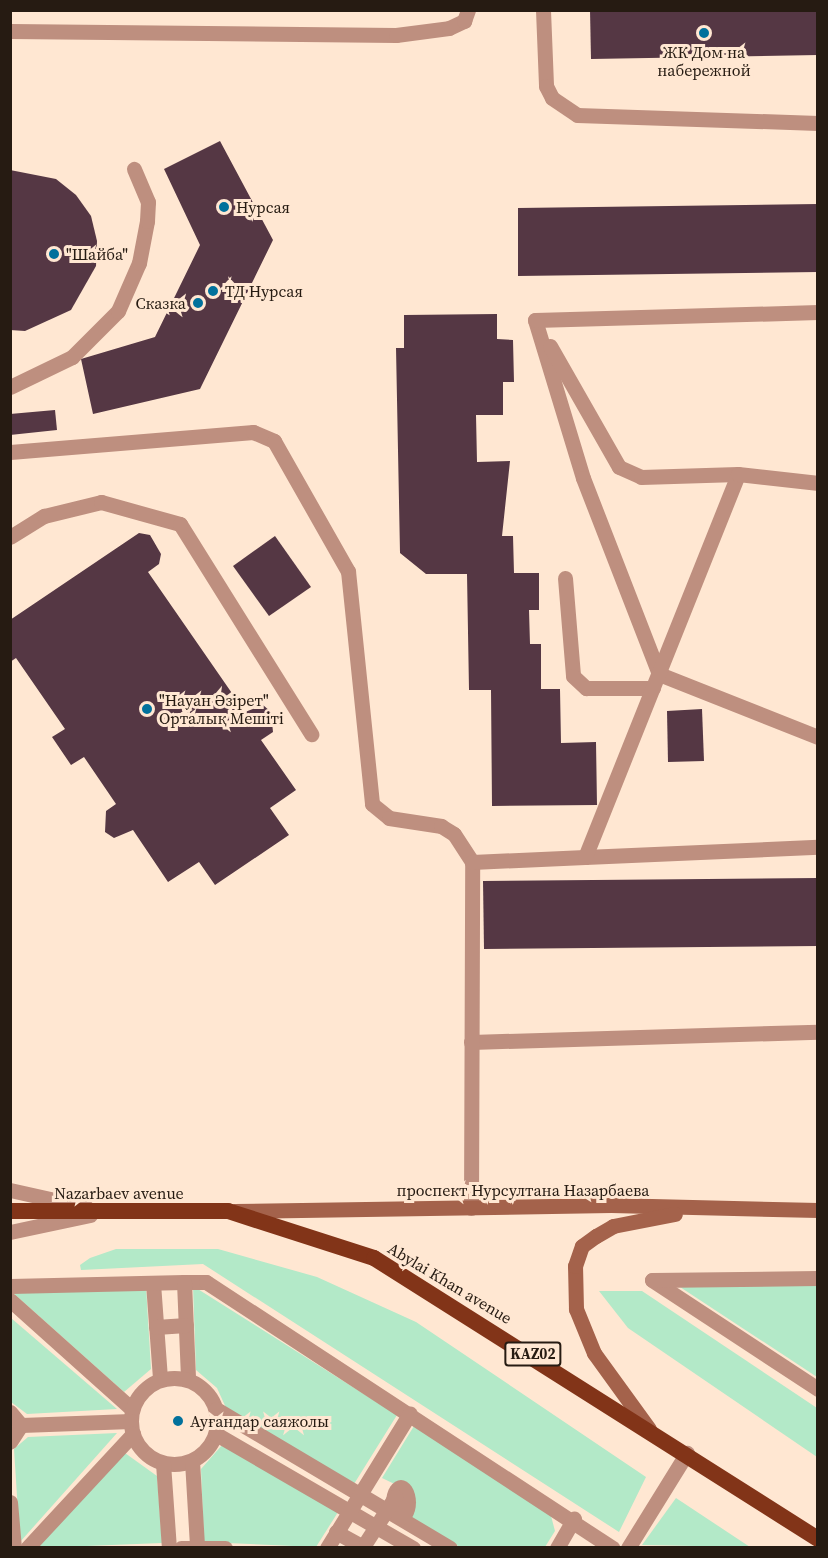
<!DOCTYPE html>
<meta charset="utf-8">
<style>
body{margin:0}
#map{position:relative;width:828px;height:1558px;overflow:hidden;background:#ffe7d2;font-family:"Source Serif 4",serif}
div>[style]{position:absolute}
.green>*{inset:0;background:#b3e9c8}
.building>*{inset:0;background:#553744}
.service>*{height:15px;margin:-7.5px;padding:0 7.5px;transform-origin:7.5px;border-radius:7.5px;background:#be8f7f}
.pedestrian>*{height:15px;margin:-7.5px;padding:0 7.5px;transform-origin:7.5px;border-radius:7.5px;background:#be8f7f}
.pedestrian>.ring{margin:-7.5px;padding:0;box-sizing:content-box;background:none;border:15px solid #be8f7f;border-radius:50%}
.tertiary>*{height:15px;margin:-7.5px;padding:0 7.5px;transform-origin:7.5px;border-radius:7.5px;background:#be8f7f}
.secondary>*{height:15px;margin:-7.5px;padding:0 7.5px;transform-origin:7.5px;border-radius:7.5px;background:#a4624b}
.trunk>*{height:16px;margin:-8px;padding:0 8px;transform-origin:8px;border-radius:8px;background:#823418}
.dots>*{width:16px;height:16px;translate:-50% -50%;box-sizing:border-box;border:3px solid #ffe7d2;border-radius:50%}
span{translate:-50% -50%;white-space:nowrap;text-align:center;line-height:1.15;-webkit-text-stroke:6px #ffe7d2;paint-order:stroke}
.shield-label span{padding:2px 4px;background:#ffe7d2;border:2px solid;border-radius:4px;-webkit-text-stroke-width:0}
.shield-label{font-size:15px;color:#261b12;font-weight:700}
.poi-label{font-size:16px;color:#261b12}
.left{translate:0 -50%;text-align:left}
.right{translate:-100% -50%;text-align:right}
.street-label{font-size:16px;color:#261b12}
.frame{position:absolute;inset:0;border:12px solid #261b12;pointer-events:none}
</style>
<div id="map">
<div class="green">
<i style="clip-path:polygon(116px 1249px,218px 1249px,317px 1277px,416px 1322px,646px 1477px,619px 1532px,203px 1264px,81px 1270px,80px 1265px,90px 1258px)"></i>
<i style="clip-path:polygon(817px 1285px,817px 1377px,680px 1287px)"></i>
<i style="clip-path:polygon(193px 1286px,397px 1415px,354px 1484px,227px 1410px,217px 1388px,196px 1370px)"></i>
<i style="clip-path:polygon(146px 1287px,151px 1369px,124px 1392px,11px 1291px)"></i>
<i style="clip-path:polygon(599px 1291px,642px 1291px,817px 1408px,817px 1457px,628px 1328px)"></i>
<i style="clip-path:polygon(10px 1318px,11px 1318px,117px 1409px,27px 1414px,11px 1402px)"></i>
<i style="clip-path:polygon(414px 1426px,550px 1512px,555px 1531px,545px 1547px,460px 1547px,391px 1507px,407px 1490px,382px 1478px)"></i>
<i style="clip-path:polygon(117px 1433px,20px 1542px,14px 1449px,28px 1437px)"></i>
<i style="clip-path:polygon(223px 1444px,340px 1509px,316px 1547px,204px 1542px,201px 1469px)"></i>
<i style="clip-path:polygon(125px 1453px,157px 1476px,162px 1543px,36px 1548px)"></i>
<i style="clip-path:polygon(676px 1498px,750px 1547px,642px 1545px)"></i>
</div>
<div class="building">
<i style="clip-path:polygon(590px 10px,818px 10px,818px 55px,591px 59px)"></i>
<i style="clip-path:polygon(220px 141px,273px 240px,200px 389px,93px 414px,81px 359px,155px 337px,200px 245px,164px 169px)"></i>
<i style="clip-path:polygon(10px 170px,56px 179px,76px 195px,91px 216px,97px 241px,96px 266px,71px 310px,25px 331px,10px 330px)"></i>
<i style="clip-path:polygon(818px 204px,818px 272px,518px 276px,518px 208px)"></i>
<i style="clip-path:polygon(497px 314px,497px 339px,513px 340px,514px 382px,503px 382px,503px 415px,476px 415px,477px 462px,510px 461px,502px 536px,513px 536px,514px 573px,539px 573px,539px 610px,529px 610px,530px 644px,541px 644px,541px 689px,560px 689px,561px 743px,596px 742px,597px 805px,492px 806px,491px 690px,469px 690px,467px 574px,426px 574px,400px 553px,396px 348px,404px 348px,404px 315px)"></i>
<i style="clip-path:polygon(55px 410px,57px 430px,10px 435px,10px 414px)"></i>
<i style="clip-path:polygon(139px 533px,150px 535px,161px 554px,159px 564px,148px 572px,245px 712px,263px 705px,271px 712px,273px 732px,261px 740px,296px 790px,270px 808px,289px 835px,215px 885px,199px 862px,168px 882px,133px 830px,114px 838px,105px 832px,106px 811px,116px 804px,84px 757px,71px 765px,52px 737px,65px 729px,16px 658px,10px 662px,10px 620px)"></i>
<i style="clip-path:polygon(275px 536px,311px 587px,269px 616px,233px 566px)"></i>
<i style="clip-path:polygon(702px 709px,704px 761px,668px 762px,667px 711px)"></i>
<i style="clip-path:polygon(818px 878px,818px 946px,484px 949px,483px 881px)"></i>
</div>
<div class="service">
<i style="left:543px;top:10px;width:76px;rotate:87.7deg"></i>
<i style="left:546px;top:86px;width:13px;rotate:63deg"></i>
<i style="left:552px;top:98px;width:30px;rotate:34deg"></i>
<i style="left:577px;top:115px;width:241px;rotate:1.9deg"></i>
<i style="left:10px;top:31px;width:386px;rotate:0.6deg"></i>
<i style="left:396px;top:35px;width:53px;rotate:-7.5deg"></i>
<i style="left:449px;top:28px;width:17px;rotate:-25deg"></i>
<i style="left:464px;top:21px;width:12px;rotate:-70deg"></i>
<i style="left:535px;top:320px;width:165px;rotate:73.1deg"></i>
<i style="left:583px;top:478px;width:210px;rotate:68.8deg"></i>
<i style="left:659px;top:674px;width:171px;rotate:21.6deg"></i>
<i style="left:535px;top:320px;width:283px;rotate:-1.6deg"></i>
<i style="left:550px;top:346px;width:139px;rotate:60.3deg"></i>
<i style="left:619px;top:467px;width:24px;rotate:24deg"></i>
<i style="left:641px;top:477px;width:97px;rotate:-1.8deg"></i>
<i style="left:10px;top:387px;width:69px;rotate:-25.8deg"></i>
<i style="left:72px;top:357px;width:65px;rotate:-45deg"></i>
<i style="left:118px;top:311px;width:52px;rotate:-66.4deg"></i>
<i style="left:139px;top:263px;width:43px;rotate:-79.2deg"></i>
<i style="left:147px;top:221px;width:19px;rotate:-87deg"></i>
<i style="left:148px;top:202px;width:36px;rotate:-113deg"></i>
<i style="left:10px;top:452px;width:244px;rotate:-4.7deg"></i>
<i style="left:253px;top:432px;width:23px;rotate:23deg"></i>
<i style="left:274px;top:441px;width:150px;rotate:60.4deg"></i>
<i style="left:348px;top:571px;width:234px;rotate:84.1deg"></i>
<i style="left:372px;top:804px;width:22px;rotate:39deg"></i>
<i style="left:389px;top:818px;width:53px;rotate:8.7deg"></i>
<i style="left:441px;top:826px;width:15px;rotate:32deg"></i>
<i style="left:454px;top:834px;width:33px;rotate:57deg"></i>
<i style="left:10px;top:537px;width:40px;rotate:-32deg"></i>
<i style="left:44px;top:516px;width:59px;rotate:-13.8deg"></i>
<i style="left:101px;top:502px;width:82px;rotate:15.6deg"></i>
<i style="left:180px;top:524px;width:248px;rotate:58deg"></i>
<i style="left:565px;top:578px;width:98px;rotate:85.3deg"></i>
<i style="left:573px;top:676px;width:18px;rotate:43deg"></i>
<i style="left:586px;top:688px;width:67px"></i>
<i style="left:585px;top:857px;width:233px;rotate:-2.5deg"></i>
<i style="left:471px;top:1042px;width:347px;rotate:-1.7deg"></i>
<i style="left:471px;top:1208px;width:346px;rotate:-89.8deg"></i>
<i style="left:472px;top:862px;width:113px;rotate:-2.5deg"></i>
<i style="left:585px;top:857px;width:412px;rotate:-68.2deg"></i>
<i style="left:738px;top:474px;width:81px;rotate:6.4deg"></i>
<i style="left:628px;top:1548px;width:112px;rotate:-58.2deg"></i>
</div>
<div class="pedestrian">
<i style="left:652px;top:1280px;width:199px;rotate:33.3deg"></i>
<i style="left:652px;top:1280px;width:166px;rotate:-0.7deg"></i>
<i style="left:184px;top:1282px;width:22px"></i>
<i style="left:206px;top:1282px;width:486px;rotate:33.2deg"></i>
<i style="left:153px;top:1283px;width:96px;rotate:85.8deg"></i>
<i style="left:10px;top:1286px;width:174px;rotate:-1.3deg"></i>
<i style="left:184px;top:1282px;width:97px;rotate:87.6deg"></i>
<i style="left:10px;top:1300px;width:164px;rotate:41.8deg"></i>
<i style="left:156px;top:1327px;width:30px;rotate:-4deg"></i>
<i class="ring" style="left:131px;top:1378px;width:71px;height:71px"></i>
<i style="left:216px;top:1409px;width:272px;rotate:30.7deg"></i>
<i style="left:10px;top:1412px;width:17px;rotate:50deg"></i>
<i style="left:21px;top:1425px;width:20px;rotate:123deg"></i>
<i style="left:21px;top:1425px;width:110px;rotate:-2.1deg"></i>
<i style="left:216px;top:1434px;width:228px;rotate:30.1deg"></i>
<i style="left:192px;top:1461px;width:85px;rotate:86.6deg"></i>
<i style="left:163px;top:1463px;width:85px;rotate:86deg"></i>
<i class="ring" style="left:393.5px;top:1487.5px;width:-4px;height:-4px"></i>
<i style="left:10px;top:1502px;width:46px;rotate:85deg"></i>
<i style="left:336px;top:1532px;width:25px;rotate:29deg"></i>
<i style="left:366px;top:1542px;width:54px;rotate:-57.2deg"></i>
<i style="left:27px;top:1548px;width:156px;rotate:-47.1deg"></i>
<i style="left:181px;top:1548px;width:44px"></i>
<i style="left:327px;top:1548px;width:158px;rotate:-58.4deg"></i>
<i style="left:557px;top:1548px;width:34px;rotate:-60deg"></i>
</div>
<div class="tertiary">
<i style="left:10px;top:1190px;width:78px;rotate:12.6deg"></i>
<i style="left:10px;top:1232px;width:82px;rotate:-12deg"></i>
</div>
<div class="secondary">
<i style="left:234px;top:1211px;width:377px;rotate:-0.9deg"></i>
<i style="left:611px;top:1205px;width:207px;rotate:1.4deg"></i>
<i style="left:649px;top:1429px;width:94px;rotate:-125.9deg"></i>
<i style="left:594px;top:1353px;width:48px;rotate:-112.2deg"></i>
<i style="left:576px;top:1309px;width:43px;rotate:-91.3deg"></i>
<i style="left:575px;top:1266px;width:21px;rotate:-71deg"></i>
<i style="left:582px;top:1246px;width:17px;rotate:-36deg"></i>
<i style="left:596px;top:1236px;width:20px;rotate:-30deg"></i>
<i style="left:613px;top:1226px;width:63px;rotate:-11deg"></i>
</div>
<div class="trunk">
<i style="left:10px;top:1211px;width:218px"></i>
<i style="left:228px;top:1211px;width:153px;rotate:17.8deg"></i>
<i style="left:374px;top:1258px;width:525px;rotate:32.33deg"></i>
</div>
<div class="dots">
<i style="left:704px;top:33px;background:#01719c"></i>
<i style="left:224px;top:207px;background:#01719c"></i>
<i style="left:54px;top:254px;background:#01719c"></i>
<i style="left:213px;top:291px;background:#01719c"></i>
<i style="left:198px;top:303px;background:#01719c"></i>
<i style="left:147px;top:709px;background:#01719c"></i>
<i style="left:178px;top:1421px;background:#01719c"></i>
</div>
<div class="shield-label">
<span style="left:533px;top:1354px">KАZ02</span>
</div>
<div class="poi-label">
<span style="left:704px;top:61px">ЖК Дом на<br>набережной</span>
<span class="left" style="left:236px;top:207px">Нурсая</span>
<span class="left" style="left:66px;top:254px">"Шайба"</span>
<span class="left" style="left:225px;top:291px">ТД Нурсая</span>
<span class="right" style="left:186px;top:303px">Сказка</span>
<span class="left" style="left:159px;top:709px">"Науан Әзірет"<br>Орталық Мешіті</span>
<span class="left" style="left:190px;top:1421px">Ауғандар саяжолы</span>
</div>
<div class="street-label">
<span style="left:523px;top:1190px">проспект Нурсултана Назарбаева</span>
<span style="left:119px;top:1193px">Nazarbaev avenue</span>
<span style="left:450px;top:1283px;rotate:31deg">Abylai Khan avenue</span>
</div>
<div class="frame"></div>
</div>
